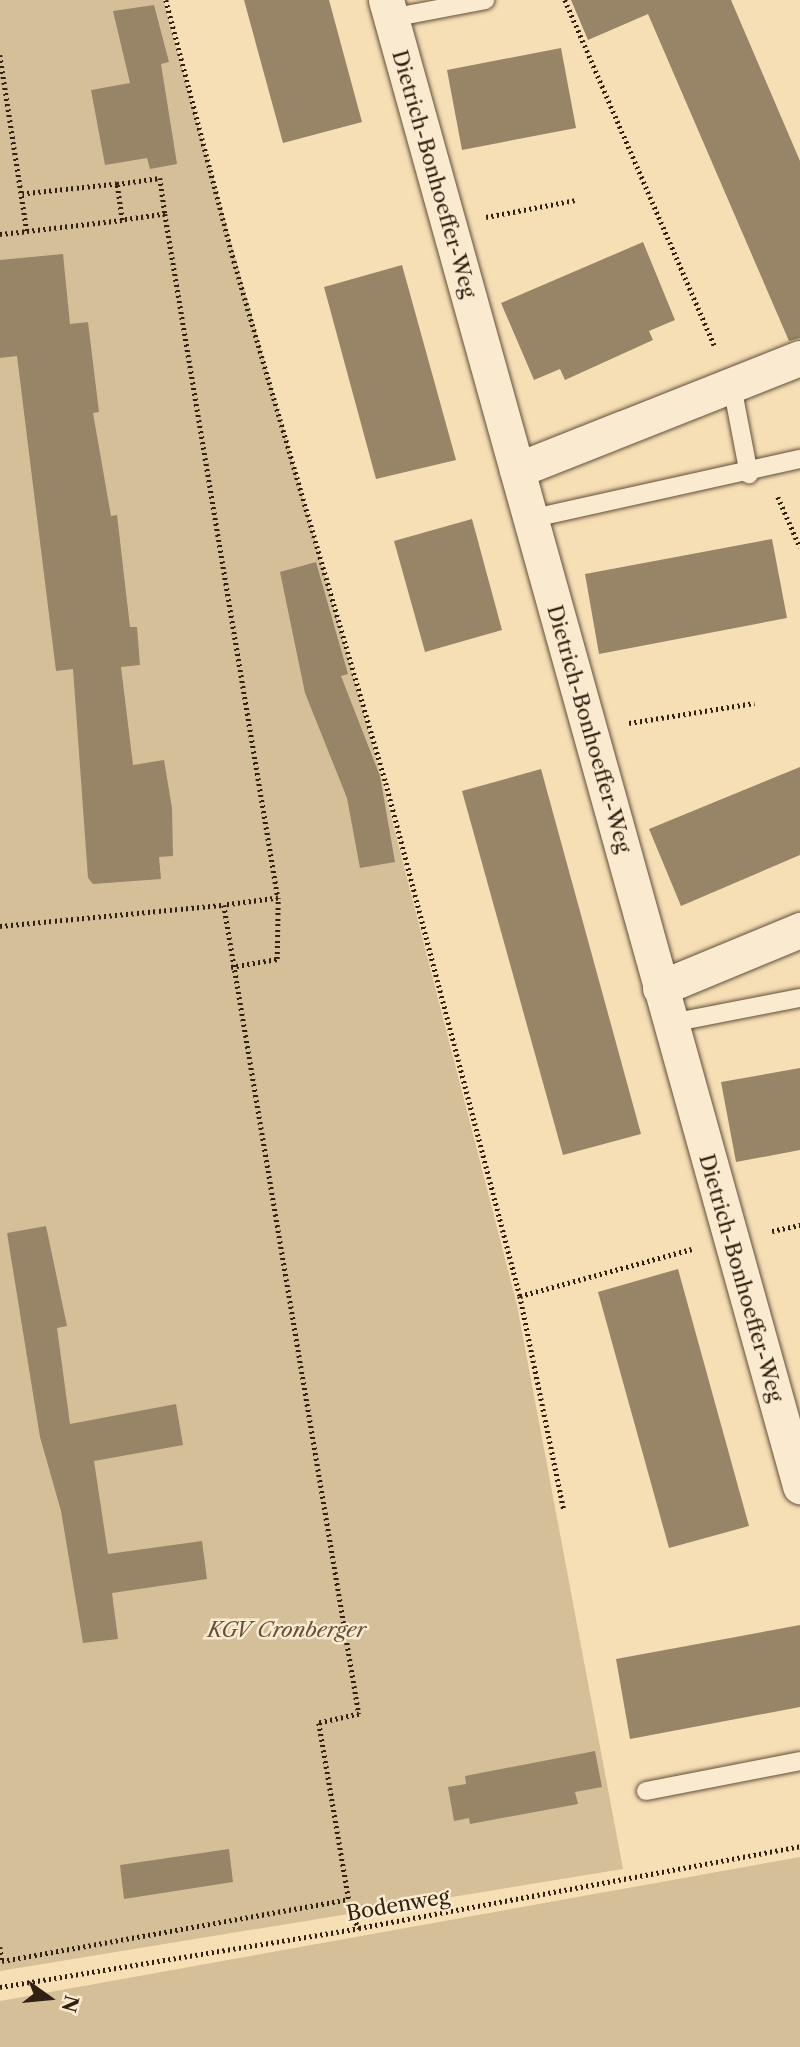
<!DOCTYPE html>
<style>
body{margin:0}
#map{position:relative;width:800px;height:2047px;overflow:hidden;background:#f7dfb5;font-family:"Libre Caslon Text",serif}
div>[style]{position:absolute}
.green>*{inset:0;background:#d5bf99}
.building>*{inset:0;background:#988467}
.path>*{height:4.5px;margin-top:-2.25px;transform-origin:0;background:repeating-linear-gradient(90deg,#312112 0 2px,transparent 0 5.5px)}
.roads{filter:drop-shadow(0 0 2px #62503b) drop-shadow(0 0 2px #62503b)}
.service>*{height:18px;margin:-9px;padding:0 9px;transform-origin:9px;border-radius:9px;background:#faeacf}
.minor>*{height:35px;margin:-17.5px;padding:0 17.5px;transform-origin:17.5px;border-radius:17.5px;background:#faeacf}
span{translate:-50% -50%;white-space:nowrap;text-align:center;line-height:1.15;-webkit-text-stroke:5px #faeacf;paint-order:stroke}
.street-label{font-size:21px;color:#312112}
.park-label{font-size:21px;color:#62503a;font-style:italic}
.north{position:absolute;left:14px;top:1963px;width:70px;height:70px;-webkit-text-stroke:5px #faeacf;paint-order:stroke;rotate:105deg;font-size:19px;font-weight:700;line-height:28px;text-align:center;color:#312112}
.north::after{content:'';display:block;margin:auto;width:24px;height:32px;background:#312112;clip-path:polygon(50% 0,100% 100%,50% 72%,0 100%)}
</style>
<div id="map">
<div class="green">
<i style="clip-path:polygon(0 0,163px 0,374px 750px,517px 1305px,623px 1869px,0 1971px)"></i>
<i style="clip-path:polygon(800px 1857px,800px 2047px,0 2047px,0 2001px)"></i>
</div>
<div class="building">
<i style="clip-path:polygon(244px 0,329px 0,362px 122px,283px 143px)"></i>
<i style="clip-path:polygon(571px 0,731px 0,800px 161px,800px 338px,789px 341px,648px 14px,588px 40px)"></i>
<i style="clip-path:polygon(154px 5px,169px 62px,161px 64px,177px 164px,150px 169px,147px 158px,105px 165px,91px 90px,130px 83px,113px 11px)"></i>
<i style="clip-path:polygon(561px 48px,576px 128px,462px 150px,447px 70px)"></i>
<i style="clip-path:polygon(643px 242px,675px 320px,649px 331px,653px 340px,565px 380px,560px 369px,534px 380px,501px 303px)"></i>
<i style="clip-path:polygon(63px 254px,70px 324px,88px 322px,99px 412px,93px 413px,111px 516px,117px 515px,130px 627px,137px 627px,140px 665px,121px 667px,133px 765px,164px 760px,172px 808px,173px 856px,159px 857px,161px 879px,93px 884px,88px 878px,73px 669px,56px 671px,17px 356px,0 358px,0 260px)"></i>
<i style="clip-path:polygon(402px 265px,456px 460px,376px 479px,324px 287px)"></i>
<i style="clip-path:polygon(472px 519px,502px 630px,425px 652px,394px 541px)"></i>
<i style="clip-path:polygon(772px 539px,787px 618px,599px 654px,585px 574px)"></i>
<i style="clip-path:polygon(316px 562px,348px 674px,341px 676px,380px 776px,395px 862px,360px 868px,347px 798px,305px 693px,280px 572px)"></i>
<i style="clip-path:polygon(800px 767px,800px 855px,681px 906px,649px 829px)"></i>
<i style="clip-path:polygon(541px 769px,641px 1134px,563px 1155px,462px 791px)"></i>
<i style="clip-path:polygon(800px 1068px,800px 1150px,736px 1162px,721px 1082px)"></i>
<i style="clip-path:polygon(46px 1226px,67px 1326px,57px 1328px,70px 1424px,176px 1404px,183px 1445px,94px 1461px,108px 1554px,202px 1541px,207px 1579px,112px 1593px,118px 1639px,83px 1643px,61px 1511px,40px 1437px,7px 1233px)"></i>
<i style="clip-path:polygon(678px 1269px,749px 1526px,669px 1548px,598px 1292px)"></i>
<i style="clip-path:polygon(800px 1625px,800px 1707px,630px 1739px,616px 1659px)"></i>
<i style="clip-path:polygon(595px 1751px,602px 1787px,575px 1792px,578px 1804px,470px 1824px,469px 1818px,454px 1821px,448px 1787px,466px 1784px,465px 1776px)"></i>
<i style="clip-path:polygon(229px 1849px,233px 1882px,124px 1899px,120px 1865px)"></i>
</div>
<div class="path">
<i style="left:166px;top:0;width:270px;rotate:75.4deg"></i>
<i style="left:234px;top:261px;width:544px;rotate:73.77deg"></i>
<i style="left:386px;top:783px;width:530px;rotate:75.36deg"></i>
<i style="left:520px;top:1296px;width:218px;rotate:78.4deg"></i>
<i style="left:565px;top:0;width:378px;rotate:66.6deg"></i>
<i style="left:0;top:55px;width:178px;rotate:81.3deg"></i>
<i style="left:27px;top:231px;width:96px;rotate:-6.6deg"></i>
<i style="left:122px;top:220px;width:36px;rotate:-98deg"></i>
<i style="left:117px;top:184px;width:95px;rotate:173.9deg"></i>
<i style="left:117px;top:184px;width:43px;rotate:-7.9deg"></i>
<i style="left:160px;top:178px;width:36px;rotate:82deg"></i>
<i style="left:165px;top:214px;width:43px;rotate:172.1deg"></i>
<i style="left:165px;top:214px;width:693px;rotate:80.62deg"></i>
<i style="left:278px;top:898px;width:54px;rotate:172.6deg"></i>
<i style="left:486px;top:217px;width:92px;rotate:-10.7deg"></i>
<i style="left:0;top:234px;width:27px;rotate:-6deg"></i>
<i style="left:778px;top:497px;width:55px;rotate:66.3deg"></i>
<i style="left:629px;top:723px;width:127px;rotate:-9.1deg"></i>
<i style="left:0;top:926px;width:225px;rotate:-5.4deg"></i>
<i style="left:224px;top:905px;width:820px;rotate:80.53deg"></i>
<i style="left:359px;top:1714px;width:41px;rotate:167.3deg"></i>
<i style="left:319px;top:1723px;width:193px;rotate:80.4deg"></i>
<i style="left:351px;top:1913px;width:17px;rotate:62deg"></i>
<i style="left:231px;top:967px;width:47px;rotate:-9.9deg"></i>
<i style="left:277px;top:959px;width:61px;rotate:-89.1deg"></i>
<i style="left:772px;top:1231px;width:29px;rotate:-12deg"></i>
<i style="left:520px;top:1296px;width:178px;rotate:-15.3deg"></i>
<i style="left:0;top:1947px;width:14px;rotate:82deg"></i>
<i style="left:2px;top:1961px;width:352px;rotate:-10.1deg"></i>
<i style="left:0;top:1987px;width:364px;rotate:-9.3deg"></i>
<i style="left:359px;top:1928px;width:449px;rotate:-10.5deg"></i>
</div>
<div class="roads">
<div class="service">
<i style="left:391px;top:18px;width:96px;rotate:-10.8deg"></i>
<i style="left:732px;top:386px;width:90px;rotate:79.1deg"></i>
<i style="left:529px;top:519px;width:278px;rotate:-12.5deg"></i>
<i style="left:671px;top:1023px;width:131px;rotate:-11deg"></i>
<i style="left:646px;top:1791px;width:157px;rotate:-11deg"></i>
</div>
<div class="minor">
<i style="left:386px;top:0;width:1543px;rotate:74.43deg"></i>
<i style="left:517px;top:470px;width:304px;rotate:-21.6deg"></i>
<i style="left:660px;top:988px;width:152px;rotate:-22.5deg"></i>
</div>
</div>
<div class="street-label">
<span style="left:434px;top:174px;rotate:74deg">Dietrich-Bonhoeffer-Weg</span>
<span style="left:589px;top:729px;rotate:74deg">Dietrich-Bonhoeffer-Weg</span>
<span style="left:741px;top:1278px;rotate:74deg">Dietrich-Bonhoeffer-Weg</span>
<span style="left:398px;top:1905px;rotate:-10deg">Bodenweg</span>
</div>
<div class="park-label">
<span style="left:287px;top:1630px">KGV Cronberger</span>
</div>
<div class="north">N</div>
</div>
